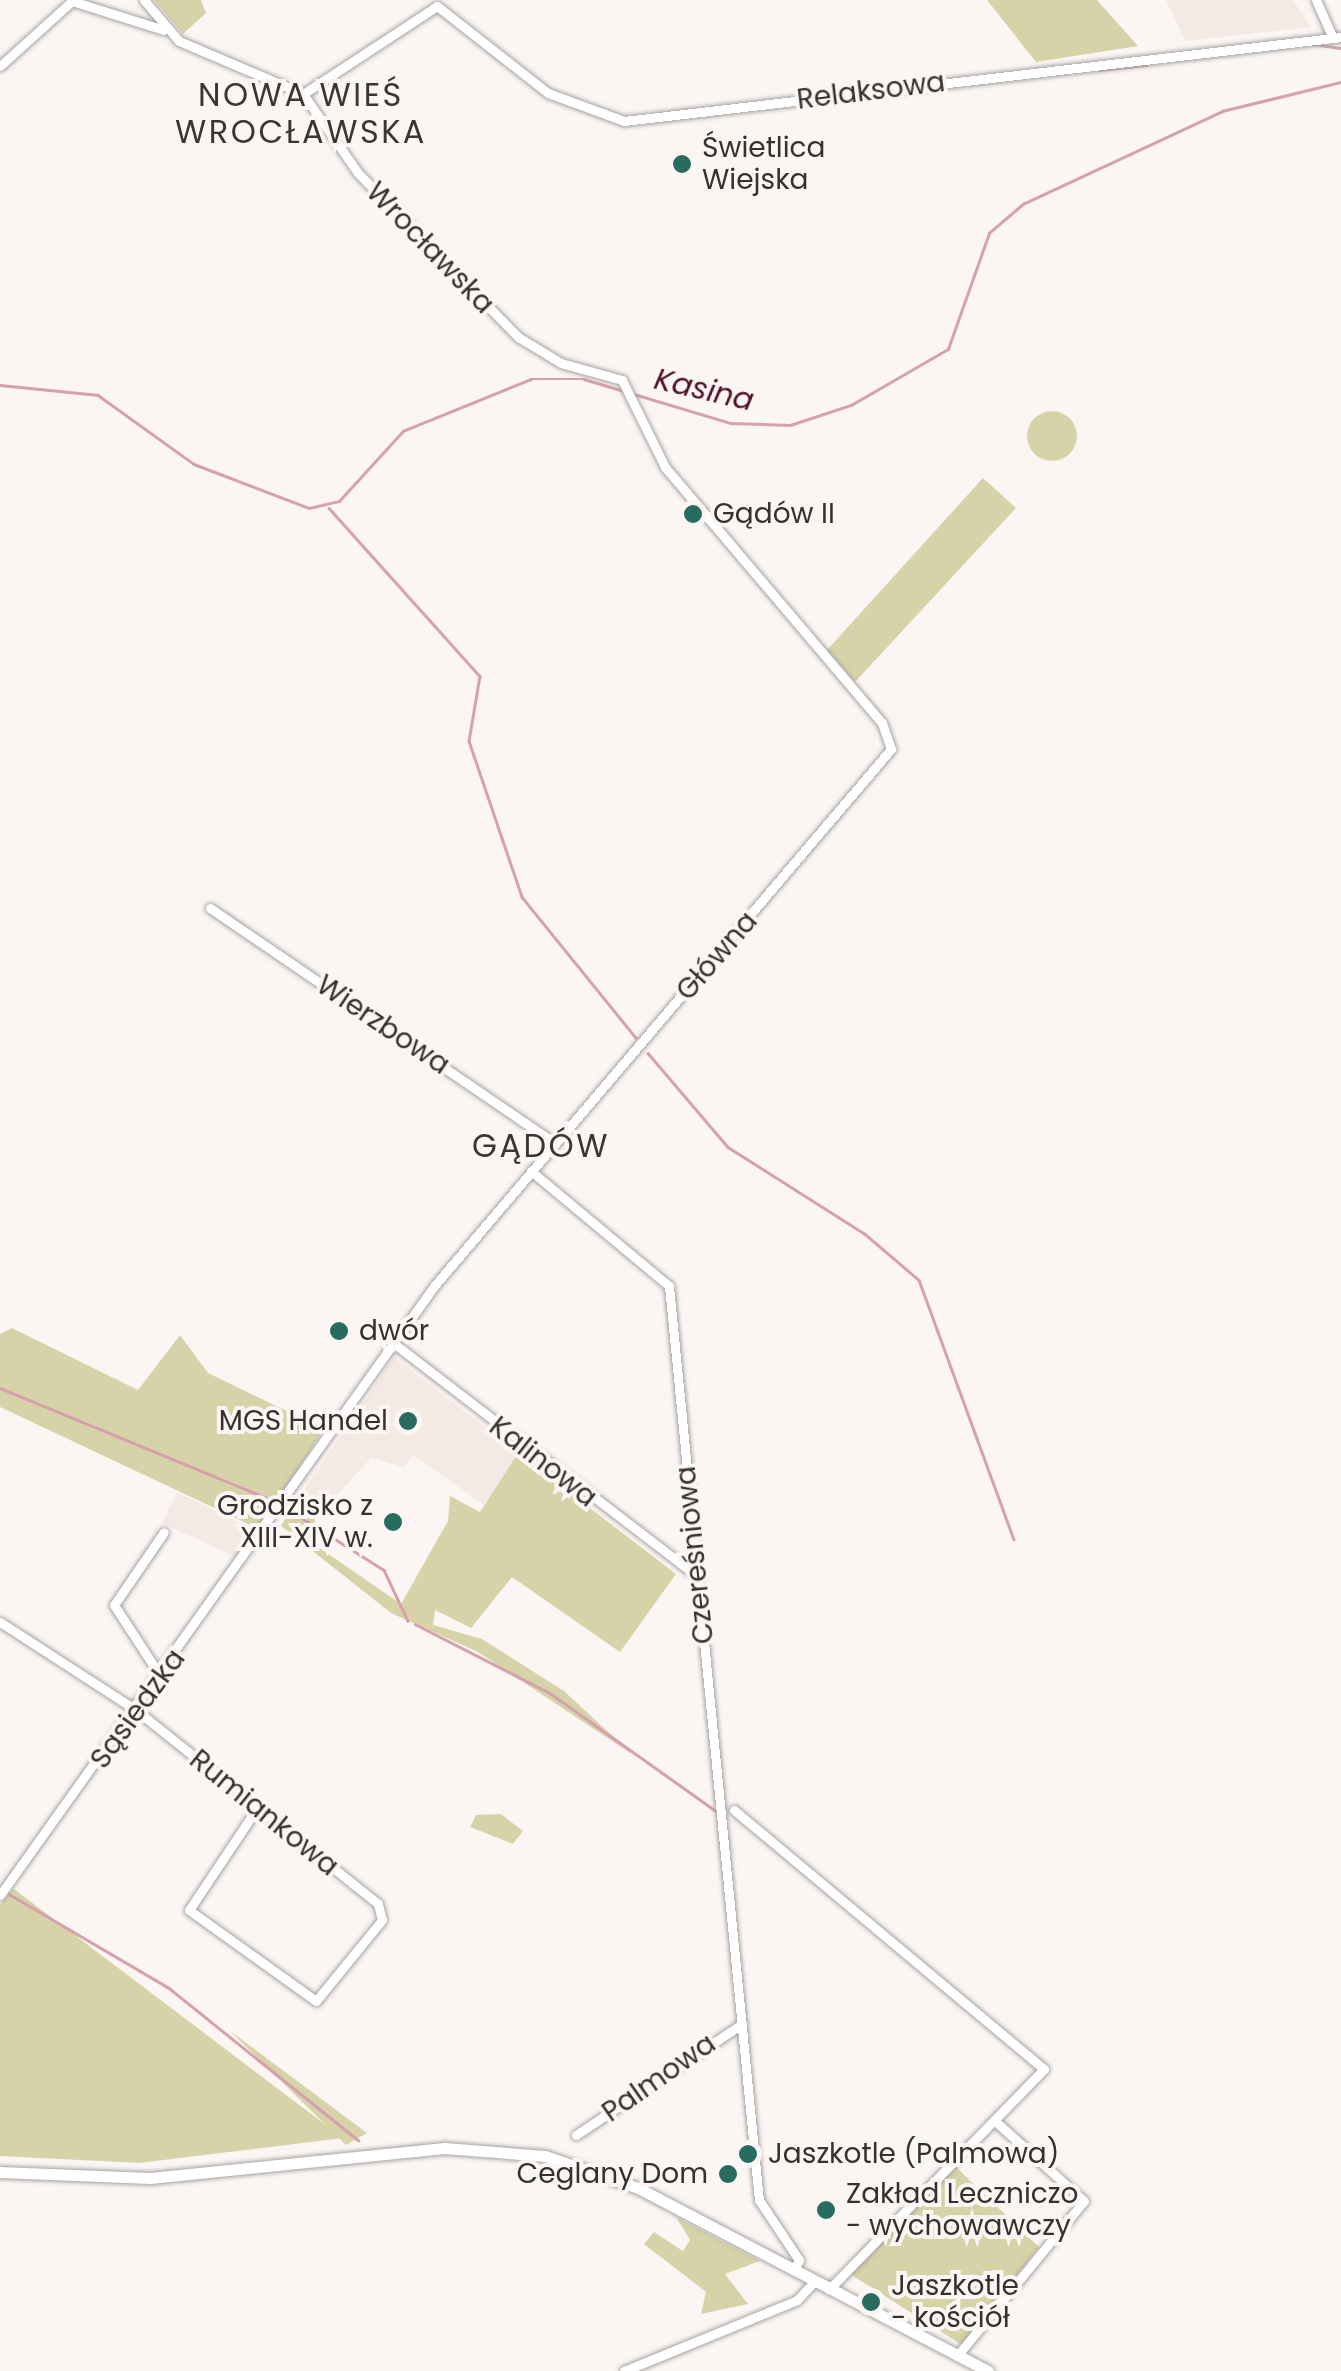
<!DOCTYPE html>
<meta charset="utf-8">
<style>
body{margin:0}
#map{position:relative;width:1341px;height:2371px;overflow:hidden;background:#fbf6f4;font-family:Poppins,sans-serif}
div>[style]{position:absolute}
.built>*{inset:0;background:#f5eae3}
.green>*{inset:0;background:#d7d3a8}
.round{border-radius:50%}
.stream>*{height:2.5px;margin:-1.25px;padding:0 1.25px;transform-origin:1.25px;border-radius:1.25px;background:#d6a0ac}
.roads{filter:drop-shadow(0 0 2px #a7a3a1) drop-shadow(0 0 2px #a7a3a1)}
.street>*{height:9px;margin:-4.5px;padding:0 4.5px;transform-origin:4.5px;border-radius:4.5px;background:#fff}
.secondary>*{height:11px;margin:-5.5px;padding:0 5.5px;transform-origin:5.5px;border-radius:5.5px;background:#fff}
.dots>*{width:28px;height:28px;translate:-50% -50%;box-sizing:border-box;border:5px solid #fbf6f4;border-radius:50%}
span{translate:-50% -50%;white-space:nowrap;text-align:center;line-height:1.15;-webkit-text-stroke:8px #fbf6f4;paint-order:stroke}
.street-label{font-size:28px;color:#333231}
.poi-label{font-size:28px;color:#333231}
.left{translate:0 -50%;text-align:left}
.right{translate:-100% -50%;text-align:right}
.water-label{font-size:30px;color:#501027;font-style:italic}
.quarter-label{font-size:32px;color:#393635;letter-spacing:2.5px}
</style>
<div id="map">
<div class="built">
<i style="clip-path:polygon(1166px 0,1293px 0,1311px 27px,1185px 41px)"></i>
<i style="clip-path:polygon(394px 1357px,518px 1453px,484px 1505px,413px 1455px,404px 1467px,371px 1458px,315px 1519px,293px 1506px)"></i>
<i style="clip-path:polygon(177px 1492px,260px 1532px,240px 1559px,162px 1523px)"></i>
</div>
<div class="green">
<i style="clip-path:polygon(154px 0,201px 0,206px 13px,183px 34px)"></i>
<i style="clip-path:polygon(987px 0,1097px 0,1138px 46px,1036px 62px)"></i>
<i class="round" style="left:1027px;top:411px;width:50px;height:50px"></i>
<i style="clip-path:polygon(983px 478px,1016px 508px,855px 682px,827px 650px)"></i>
<i style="clip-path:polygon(12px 1328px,138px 1390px,180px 1335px,208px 1373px,324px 1429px,259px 1529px,0 1407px,0 1334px)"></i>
<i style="clip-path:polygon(518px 1453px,676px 1574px,620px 1652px,512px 1577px,471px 1628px,435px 1610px,433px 1625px,482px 1639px,564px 1691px,633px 1755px,478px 1652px,391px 1613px,281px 1526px,293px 1506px,315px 1519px,314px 1544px,401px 1604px,448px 1521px,450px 1496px,480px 1512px)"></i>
<i style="clip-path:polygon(501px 1814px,523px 1831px,513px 1844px,470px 1827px,476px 1815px)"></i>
<i style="clip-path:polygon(14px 1889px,343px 2138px,139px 2163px,0 2156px,0 1904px)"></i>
<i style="clip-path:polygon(230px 2031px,367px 2133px,346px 2145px)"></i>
<i style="clip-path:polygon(956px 2167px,1039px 2247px,962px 2345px,847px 2272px)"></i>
<i style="clip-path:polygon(676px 2217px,760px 2261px,725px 2274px,748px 2304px,701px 2314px,706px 2292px,644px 2244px,654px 2232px,683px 2251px,690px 2240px)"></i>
</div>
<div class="stream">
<i style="left:1313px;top:44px;width:28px;rotate:8deg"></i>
<i style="left:1098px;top:70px;width:49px;rotate:-5.8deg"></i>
<i style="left:0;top:385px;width:99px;rotate:5.8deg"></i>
<i style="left:98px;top:395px;width:118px;rotate:35.7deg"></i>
<i style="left:194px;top:464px;width:123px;rotate:20.9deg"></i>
<i style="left:309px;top:508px;width:31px;rotate:-13deg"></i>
<i style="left:339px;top:501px;width:95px;rotate:-47.6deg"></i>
<i style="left:403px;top:431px;width:138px;rotate:-22.1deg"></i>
<i style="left:531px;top:379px;width:53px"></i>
<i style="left:584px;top:379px;width:153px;rotate:16.7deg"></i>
<i style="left:731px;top:423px;width:59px;rotate:1.9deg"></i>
<i style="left:790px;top:425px;width:64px;rotate:-18.2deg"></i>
<i style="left:851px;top:405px;width:112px;rotate:-30deg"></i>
<i style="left:948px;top:349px;width:123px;rotate:-70.5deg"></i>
<i style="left:989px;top:233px;width:45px;rotate:-40.5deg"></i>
<i style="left:1023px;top:204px;width:220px;rotate:-25deg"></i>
<i style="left:1222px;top:111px;width:122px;rotate:-13.7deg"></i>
<i style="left:329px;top:508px;width:226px;rotate:48.1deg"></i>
<i style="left:480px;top:676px;width:66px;rotate:99.6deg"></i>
<i style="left:469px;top:741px;width:165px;rotate:71.2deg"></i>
<i style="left:522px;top:897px;width:181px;rotate:51deg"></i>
<i style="left:648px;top:1053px;width:123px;rotate:49.6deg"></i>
<i style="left:728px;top:1147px;width:162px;rotate:32.4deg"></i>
<i style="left:865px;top:1234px;width:71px;rotate:40.4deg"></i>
<i style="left:919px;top:1280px;width:276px;rotate:69.9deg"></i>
<i style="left:0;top:1388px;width:299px;rotate:22.4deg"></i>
<i style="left:283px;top:1506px;width:120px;rotate:32.4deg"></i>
<i style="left:384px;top:1570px;width:56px;rotate:64.8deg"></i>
<i style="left:415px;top:1624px;width:152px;rotate:27.1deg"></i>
<i style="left:550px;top:1693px;width:204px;rotate:35.4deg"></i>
<i style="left:9px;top:1894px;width:186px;rotate:30.4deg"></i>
<i style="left:169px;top:1988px;width:243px;rotate:38.8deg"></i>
</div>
<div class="roads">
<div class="street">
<i style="left:144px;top:0;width:54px;rotate:49.5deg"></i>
<i style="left:179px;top:41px;width:135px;rotate:23.1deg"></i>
<i style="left:1316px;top:0;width:39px;rotate:66deg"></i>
<i style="left:437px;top:6px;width:141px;rotate:38.1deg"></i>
<i style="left:548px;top:93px;width:81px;rotate:20.2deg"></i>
<i style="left:624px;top:121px;width:722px;rotate:-6.68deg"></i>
<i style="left:0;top:66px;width:97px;rotate:-42.1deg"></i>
<i style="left:72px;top:1px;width:96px;rotate:17.5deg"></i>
<i style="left:303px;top:94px;width:160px;rotate:-33.3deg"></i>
<i style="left:210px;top:908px;width:417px;rotate:34.3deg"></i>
<i style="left:531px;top:1171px;width:180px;rotate:39.8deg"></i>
<i style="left:669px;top:1286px;width:918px;rotate:84.38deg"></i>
<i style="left:759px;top:2200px;width:72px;rotate:56.3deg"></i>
<i style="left:799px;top:2260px;width:11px;rotate:117deg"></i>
<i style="left:392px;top:1342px;width:384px;rotate:37.5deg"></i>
<i style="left:0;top:1622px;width:162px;rotate:32.9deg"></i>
<i style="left:136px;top:1710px;width:310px;rotate:38.7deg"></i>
<i style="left:378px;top:1904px;width:16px;rotate:76deg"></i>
<i style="left:382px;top:1920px;width:104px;rotate:129.2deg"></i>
<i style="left:316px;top:2001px;width:156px;rotate:-144.4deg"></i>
<i style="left:189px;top:1910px;width:123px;rotate:-56.3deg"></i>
<i style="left:161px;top:1677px;width:86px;rotate:-123.1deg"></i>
<i style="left:114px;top:1605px;width:88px;rotate:-55.6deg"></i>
<i style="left:734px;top:1810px;width:404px;rotate:39.9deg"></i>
<i style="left:1044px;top:2069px;width:308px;rotate:134.3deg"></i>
<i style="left:0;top:1895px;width:749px;rotate:-54.51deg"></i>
<i style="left:435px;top:1285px;width:704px;rotate:-49.61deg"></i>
<i style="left:891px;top:749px;width:28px;rotate:-109deg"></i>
<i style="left:882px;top:723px;width:336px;rotate:-130.3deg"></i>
<i style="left:665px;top:467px;width:97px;rotate:-116.3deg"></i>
<i style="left:622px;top:380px;width:63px;rotate:-164.4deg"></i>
<i style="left:561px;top:363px;width:50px;rotate:-148.8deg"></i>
<i style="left:518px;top:337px;width:229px;rotate:-134.3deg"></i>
<i style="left:358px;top:173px;width:96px;rotate:-124.8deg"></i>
<i style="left:576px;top:2135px;width:200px;rotate:-33.8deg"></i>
<i style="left:957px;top:2356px;width:200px;rotate:-50.7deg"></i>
<i style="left:1084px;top:2201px;width:121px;rotate:-138deg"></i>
<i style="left:624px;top:2371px;width:187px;rotate:-22.3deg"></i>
<i style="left:797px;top:2300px;width:26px;rotate:-47deg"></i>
</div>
<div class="secondary">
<i style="left:0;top:2172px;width:150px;rotate:2.3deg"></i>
<i style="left:150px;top:2178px;width:296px;rotate:-5.8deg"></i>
<i style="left:444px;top:2148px;width:101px;rotate:4.5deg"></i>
<i style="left:545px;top:2156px;width:98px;rotate:19deg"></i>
<i style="left:638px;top:2188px;width:395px;rotate:27.6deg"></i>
</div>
</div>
<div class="dots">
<i style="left:682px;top:164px;background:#286c5f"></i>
<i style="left:693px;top:514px;background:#286c5f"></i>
<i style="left:339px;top:1331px;background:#286c5f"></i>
<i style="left:408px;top:1421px;background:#286c5f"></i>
<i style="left:393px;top:1522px;background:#286c5f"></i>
<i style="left:748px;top:2154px;background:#286c5f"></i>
<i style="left:728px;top:2174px;background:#286c5f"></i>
<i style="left:826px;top:2210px;background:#286c5f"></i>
<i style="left:871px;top:2302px;background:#286c5f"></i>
</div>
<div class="street-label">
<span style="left:871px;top:91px;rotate:-7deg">Relaksowa</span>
<span style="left:430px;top:248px;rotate:46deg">Wrocławska</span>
<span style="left:717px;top:956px;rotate:-49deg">Główna</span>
<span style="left:383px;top:1025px;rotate:34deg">Wierzbowa</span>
<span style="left:543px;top:1462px;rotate:38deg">Kalinowa</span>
<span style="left:695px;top:1555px;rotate:-96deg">Czereśniowa</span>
<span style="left:138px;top:1709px;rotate:-54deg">Sąsiedzka</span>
<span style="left:264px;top:1813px;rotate:39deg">Rumiankowa</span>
<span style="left:659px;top:2078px;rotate:-35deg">Palmowa</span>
</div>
<div class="poi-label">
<span class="left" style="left:702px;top:164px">Świetlica<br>Wiejska</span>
<span class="left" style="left:713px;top:514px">Gądów II</span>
<span class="left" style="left:359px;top:1331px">dwór</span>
<span class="right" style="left:388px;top:1421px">MGS Handel</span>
<span class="right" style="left:373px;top:1522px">Grodzisko z<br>XIII-XIV w.</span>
<span class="left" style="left:768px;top:2154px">Jaszkotle (Palmowa)</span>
<span class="right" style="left:708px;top:2174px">Ceglany Dom</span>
<span class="left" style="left:846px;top:2210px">Zakład Leczniczo<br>- wychowawczy</span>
<span class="left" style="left:891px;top:2302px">Jaszkotle<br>- kościół</span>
</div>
<div class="water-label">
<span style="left:704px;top:390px;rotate:13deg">Kasina</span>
</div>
<div class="quarter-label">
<span style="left:301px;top:114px">NOWA WIEŚ<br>WROCŁAWSKA</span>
<span style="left:541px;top:1146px">GĄDÓW</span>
</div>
</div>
